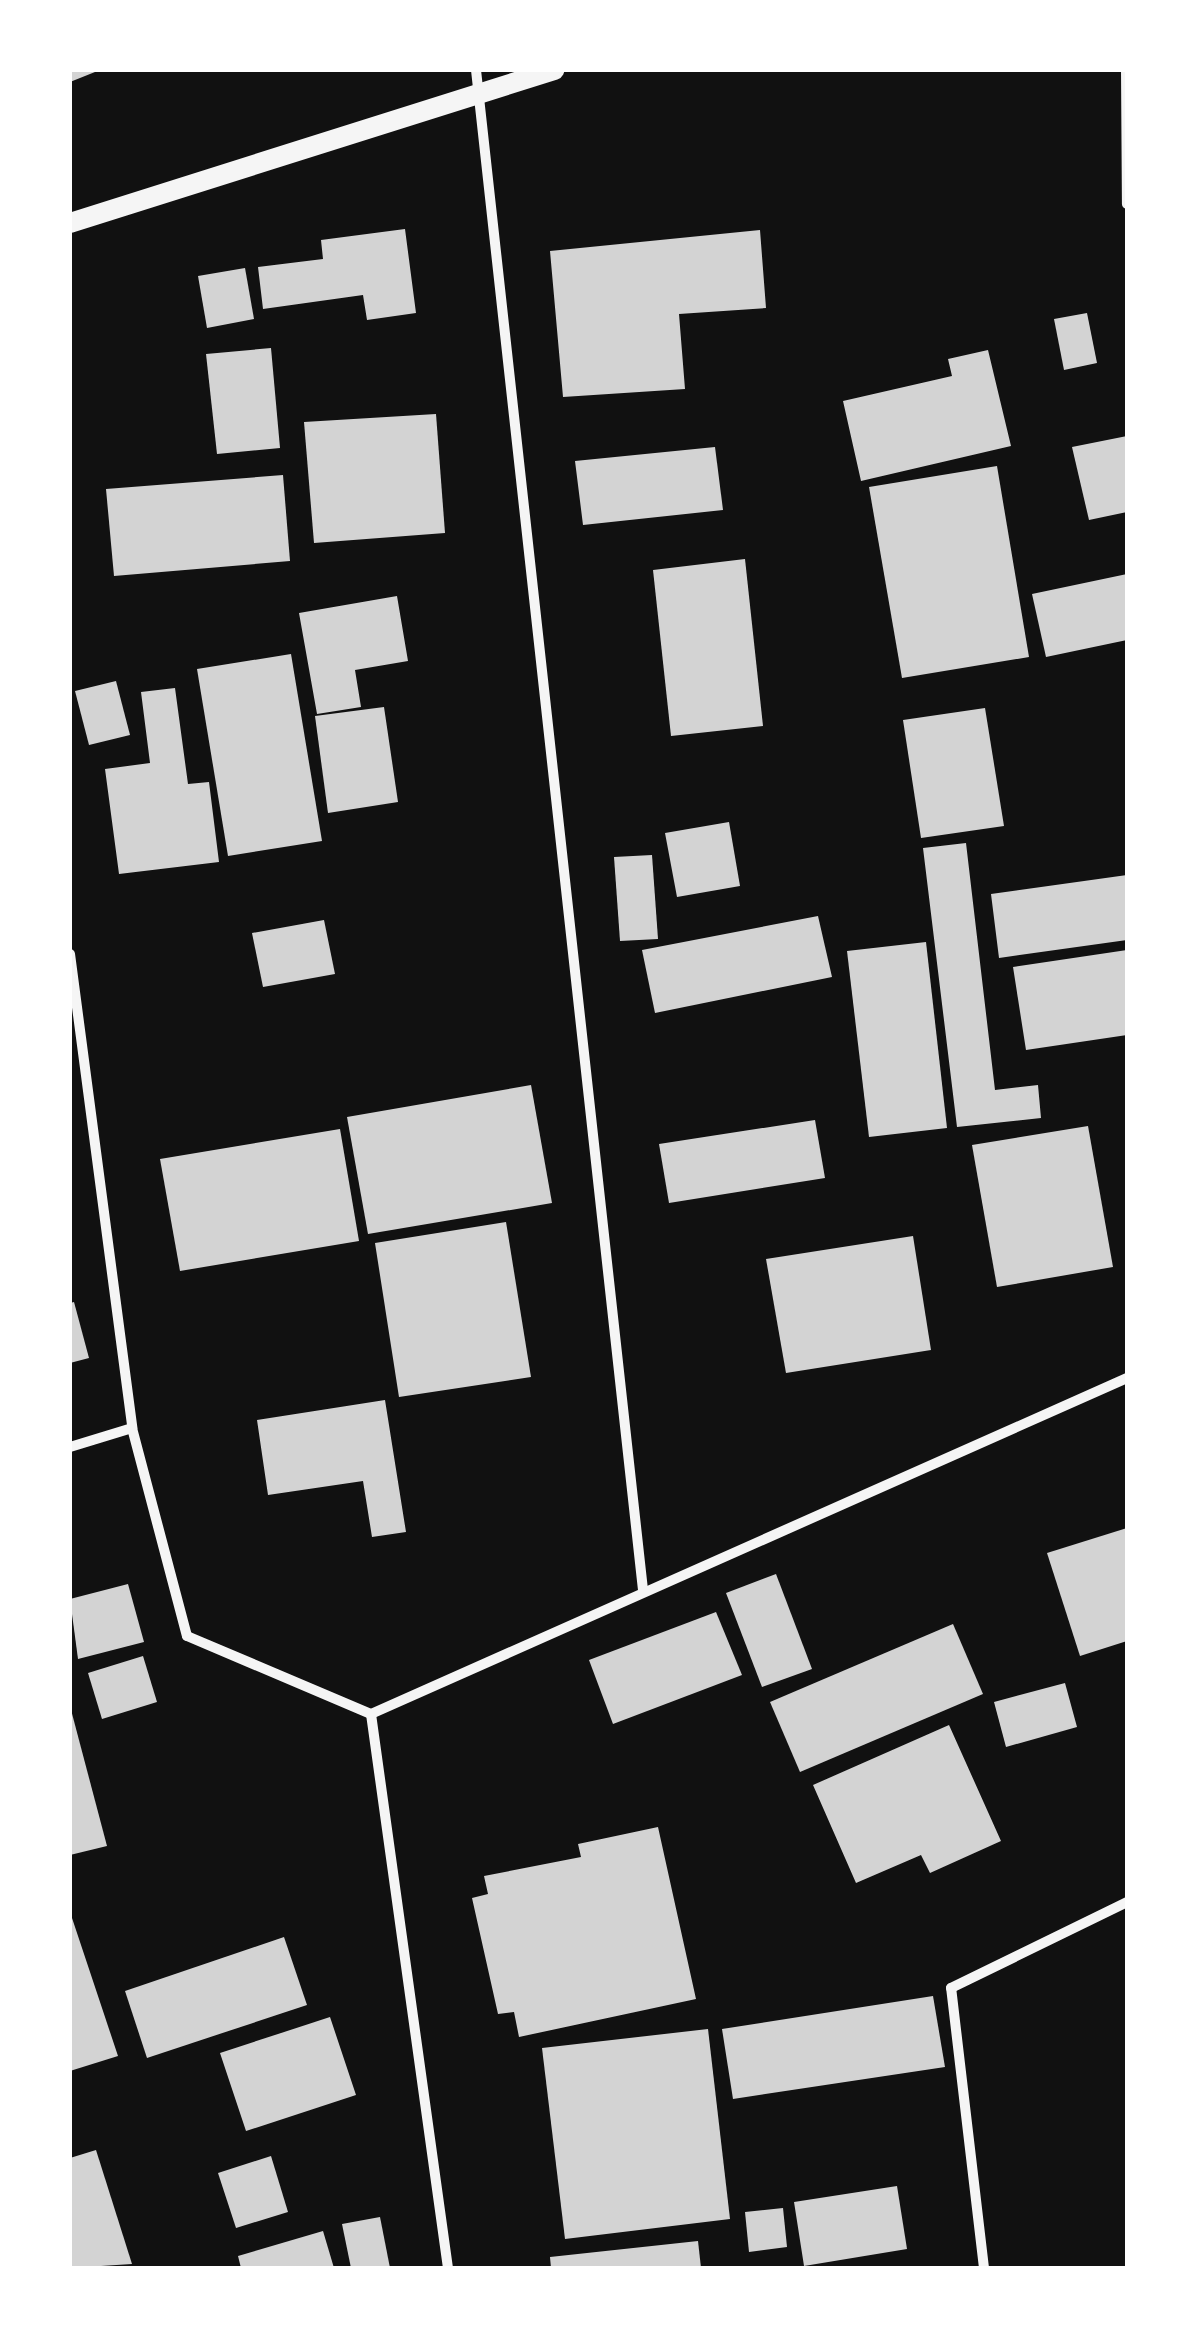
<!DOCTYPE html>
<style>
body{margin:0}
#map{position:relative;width:1197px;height:2338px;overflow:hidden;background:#111;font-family:"Fira Sans",sans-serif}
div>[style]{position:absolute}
.building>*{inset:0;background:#d3d3d3}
.minor>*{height:10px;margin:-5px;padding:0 5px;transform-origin:5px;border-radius:5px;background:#f5f5f5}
.secondary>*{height:20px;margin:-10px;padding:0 10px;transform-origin:10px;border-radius:10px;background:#f5f5f5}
span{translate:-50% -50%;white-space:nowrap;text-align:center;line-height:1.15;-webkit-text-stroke:8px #fff;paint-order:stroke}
.frame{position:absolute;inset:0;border:72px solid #fff;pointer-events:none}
</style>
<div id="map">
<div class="building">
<i style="clip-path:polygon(70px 70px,100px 70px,70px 82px)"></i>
<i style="clip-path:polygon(405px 229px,416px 313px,367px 320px,363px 295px,263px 309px,258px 267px,323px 259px,321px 240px)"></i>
<i style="clip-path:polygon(760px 230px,766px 308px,679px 314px,685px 389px,563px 397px,550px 251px)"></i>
<i style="clip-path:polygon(245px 268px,254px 319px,207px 328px,198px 276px)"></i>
<i style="clip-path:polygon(1087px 313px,1097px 363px,1064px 370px,1054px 319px)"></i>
<i style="clip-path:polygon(271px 348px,280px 448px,217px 454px,206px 354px)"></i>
<i style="clip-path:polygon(988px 350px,1011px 446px,861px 481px,843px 401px,952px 376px,948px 359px)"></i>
<i style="clip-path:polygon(436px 414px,445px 533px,314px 543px,304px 422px)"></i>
<i style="clip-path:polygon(1127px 436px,1127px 512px,1089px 520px,1072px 447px)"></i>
<i style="clip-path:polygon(715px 447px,723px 510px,583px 525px,575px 461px)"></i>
<i style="clip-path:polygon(997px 466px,1029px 657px,902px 678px,869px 487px)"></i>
<i style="clip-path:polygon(283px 475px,290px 561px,114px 576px,106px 489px)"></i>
<i style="clip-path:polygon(745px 559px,763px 726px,671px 736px,653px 570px)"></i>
<i style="clip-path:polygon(1127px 574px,1127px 640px,1046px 657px,1032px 594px)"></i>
<i style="clip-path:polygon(397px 596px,408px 661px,355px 670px,361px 707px,317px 714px,299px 613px)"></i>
<i style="clip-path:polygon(291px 654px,322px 841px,228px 856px,197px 669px)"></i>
<i style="clip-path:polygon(116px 681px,130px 735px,89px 745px,75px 691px)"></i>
<i style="clip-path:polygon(175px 688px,188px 784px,209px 782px,219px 862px,119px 874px,105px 769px,150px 763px,141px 692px)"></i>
<i style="clip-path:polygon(384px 707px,398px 802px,328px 813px,315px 716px)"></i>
<i style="clip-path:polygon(985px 708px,1004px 826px,921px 838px,903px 720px)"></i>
<i style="clip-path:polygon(729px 822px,740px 886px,677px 897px,665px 833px)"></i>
<i style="clip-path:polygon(966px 843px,995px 1090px,1038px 1085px,1041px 1118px,957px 1127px,923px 848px)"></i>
<i style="clip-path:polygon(652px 855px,658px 939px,620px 941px,614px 857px)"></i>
<i style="clip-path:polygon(1127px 875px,1127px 940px,999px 958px,991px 894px)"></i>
<i style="clip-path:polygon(818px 916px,832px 977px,655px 1013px,642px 950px)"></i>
<i style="clip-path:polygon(324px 920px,335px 974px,263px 987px,252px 933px)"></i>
<i style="clip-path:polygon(926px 942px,947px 1128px,869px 1137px,847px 951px)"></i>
<i style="clip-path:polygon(1127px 950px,1127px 1035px,1026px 1050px,1013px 967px)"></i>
<i style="clip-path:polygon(531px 1085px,552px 1203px,368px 1234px,347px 1117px)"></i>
<i style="clip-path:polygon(815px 1120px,825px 1178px,669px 1203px,659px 1144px)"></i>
<i style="clip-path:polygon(1088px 1126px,1113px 1267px,997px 1287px,972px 1145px)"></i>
<i style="clip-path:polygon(340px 1129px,359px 1241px,180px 1271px,160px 1159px)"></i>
<i style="clip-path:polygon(506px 1222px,531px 1377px,399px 1397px,375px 1243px)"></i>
<i style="clip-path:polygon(913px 1236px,931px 1350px,786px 1373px,766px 1259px)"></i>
<i style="clip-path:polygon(74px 1302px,89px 1358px,70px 1363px,70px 1303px)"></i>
<i style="clip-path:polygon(385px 1400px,406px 1532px,372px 1537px,363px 1481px,268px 1495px,257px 1420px)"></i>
<i style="clip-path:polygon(1127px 1528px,1127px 1641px,1080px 1656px,1047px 1553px)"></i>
<i style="clip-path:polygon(776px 1574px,812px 1669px,762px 1687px,726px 1593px)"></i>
<i style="clip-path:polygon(128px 1584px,144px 1642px,78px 1659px,70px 1599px)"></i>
<i style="clip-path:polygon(716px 1612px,742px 1675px,613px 1724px,589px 1660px)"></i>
<i style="clip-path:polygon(953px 1624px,983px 1694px,800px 1772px,770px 1702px)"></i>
<i style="clip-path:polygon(143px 1656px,157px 1702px,102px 1719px,88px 1673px)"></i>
<i style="clip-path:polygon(1065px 1683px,1077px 1727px,1006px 1747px,994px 1702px)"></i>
<i style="clip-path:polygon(70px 1706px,107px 1846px,70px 1855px)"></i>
<i style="clip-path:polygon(949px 1725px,1001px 1841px,930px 1873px,921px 1855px,856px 1883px,813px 1785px)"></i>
<i style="clip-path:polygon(658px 1827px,696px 1999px,519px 2037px,514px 2012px,498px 2014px,472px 1898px,488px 1894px,484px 1876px,581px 1857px,578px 1844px)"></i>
<i style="clip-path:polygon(70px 1912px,118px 2056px,70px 2071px)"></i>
<i style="clip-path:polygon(284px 1937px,307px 2005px,147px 2058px,125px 1991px)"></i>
<i style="clip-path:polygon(933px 1996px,945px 2067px,733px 2099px,722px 2029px)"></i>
<i style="clip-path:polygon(330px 2017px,356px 2095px,246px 2131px,220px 2053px)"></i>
<i style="clip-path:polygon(708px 2029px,730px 2219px,565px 2239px,542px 2048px)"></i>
<i style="clip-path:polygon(96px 2150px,132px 2264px,70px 2268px,70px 2158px)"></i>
<i style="clip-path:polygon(271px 2156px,288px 2212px,236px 2228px,218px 2173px)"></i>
<i style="clip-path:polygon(897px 2186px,907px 2249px,804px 2266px,794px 2202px)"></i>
<i style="clip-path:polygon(783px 2208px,787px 2247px,749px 2252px,745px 2212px)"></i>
<i style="clip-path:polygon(380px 2217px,390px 2268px,351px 2268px,342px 2224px)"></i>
<i style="clip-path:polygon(323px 2231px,334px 2268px,241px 2268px,238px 2256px)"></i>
<i style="clip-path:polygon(698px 2241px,701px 2268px,551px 2268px,550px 2257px)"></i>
</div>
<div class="minor">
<i style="left:476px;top:70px;width:1528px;rotate:83.73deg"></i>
<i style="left:1126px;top:70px;width:134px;rotate:89.6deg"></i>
<i style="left:70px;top:954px;width:478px;rotate:82.5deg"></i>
<i style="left:132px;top:1428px;width:215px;rotate:75.2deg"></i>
<i style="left:187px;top:1636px;width:200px;rotate:23deg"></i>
<i style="left:371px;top:1714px;width:559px;rotate:82.09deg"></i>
<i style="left:70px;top:1447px;width:65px;rotate:-17deg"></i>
<i style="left:371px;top:1714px;width:827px;rotate:-23.96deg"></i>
<i style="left:984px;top:2268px;width:282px;rotate:-96.7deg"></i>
<i style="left:951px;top:1988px;width:196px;rotate:-26deg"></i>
</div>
<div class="secondary">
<i style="left:70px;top:223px;width:508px;rotate:-17.54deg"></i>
</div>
<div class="frame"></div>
</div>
